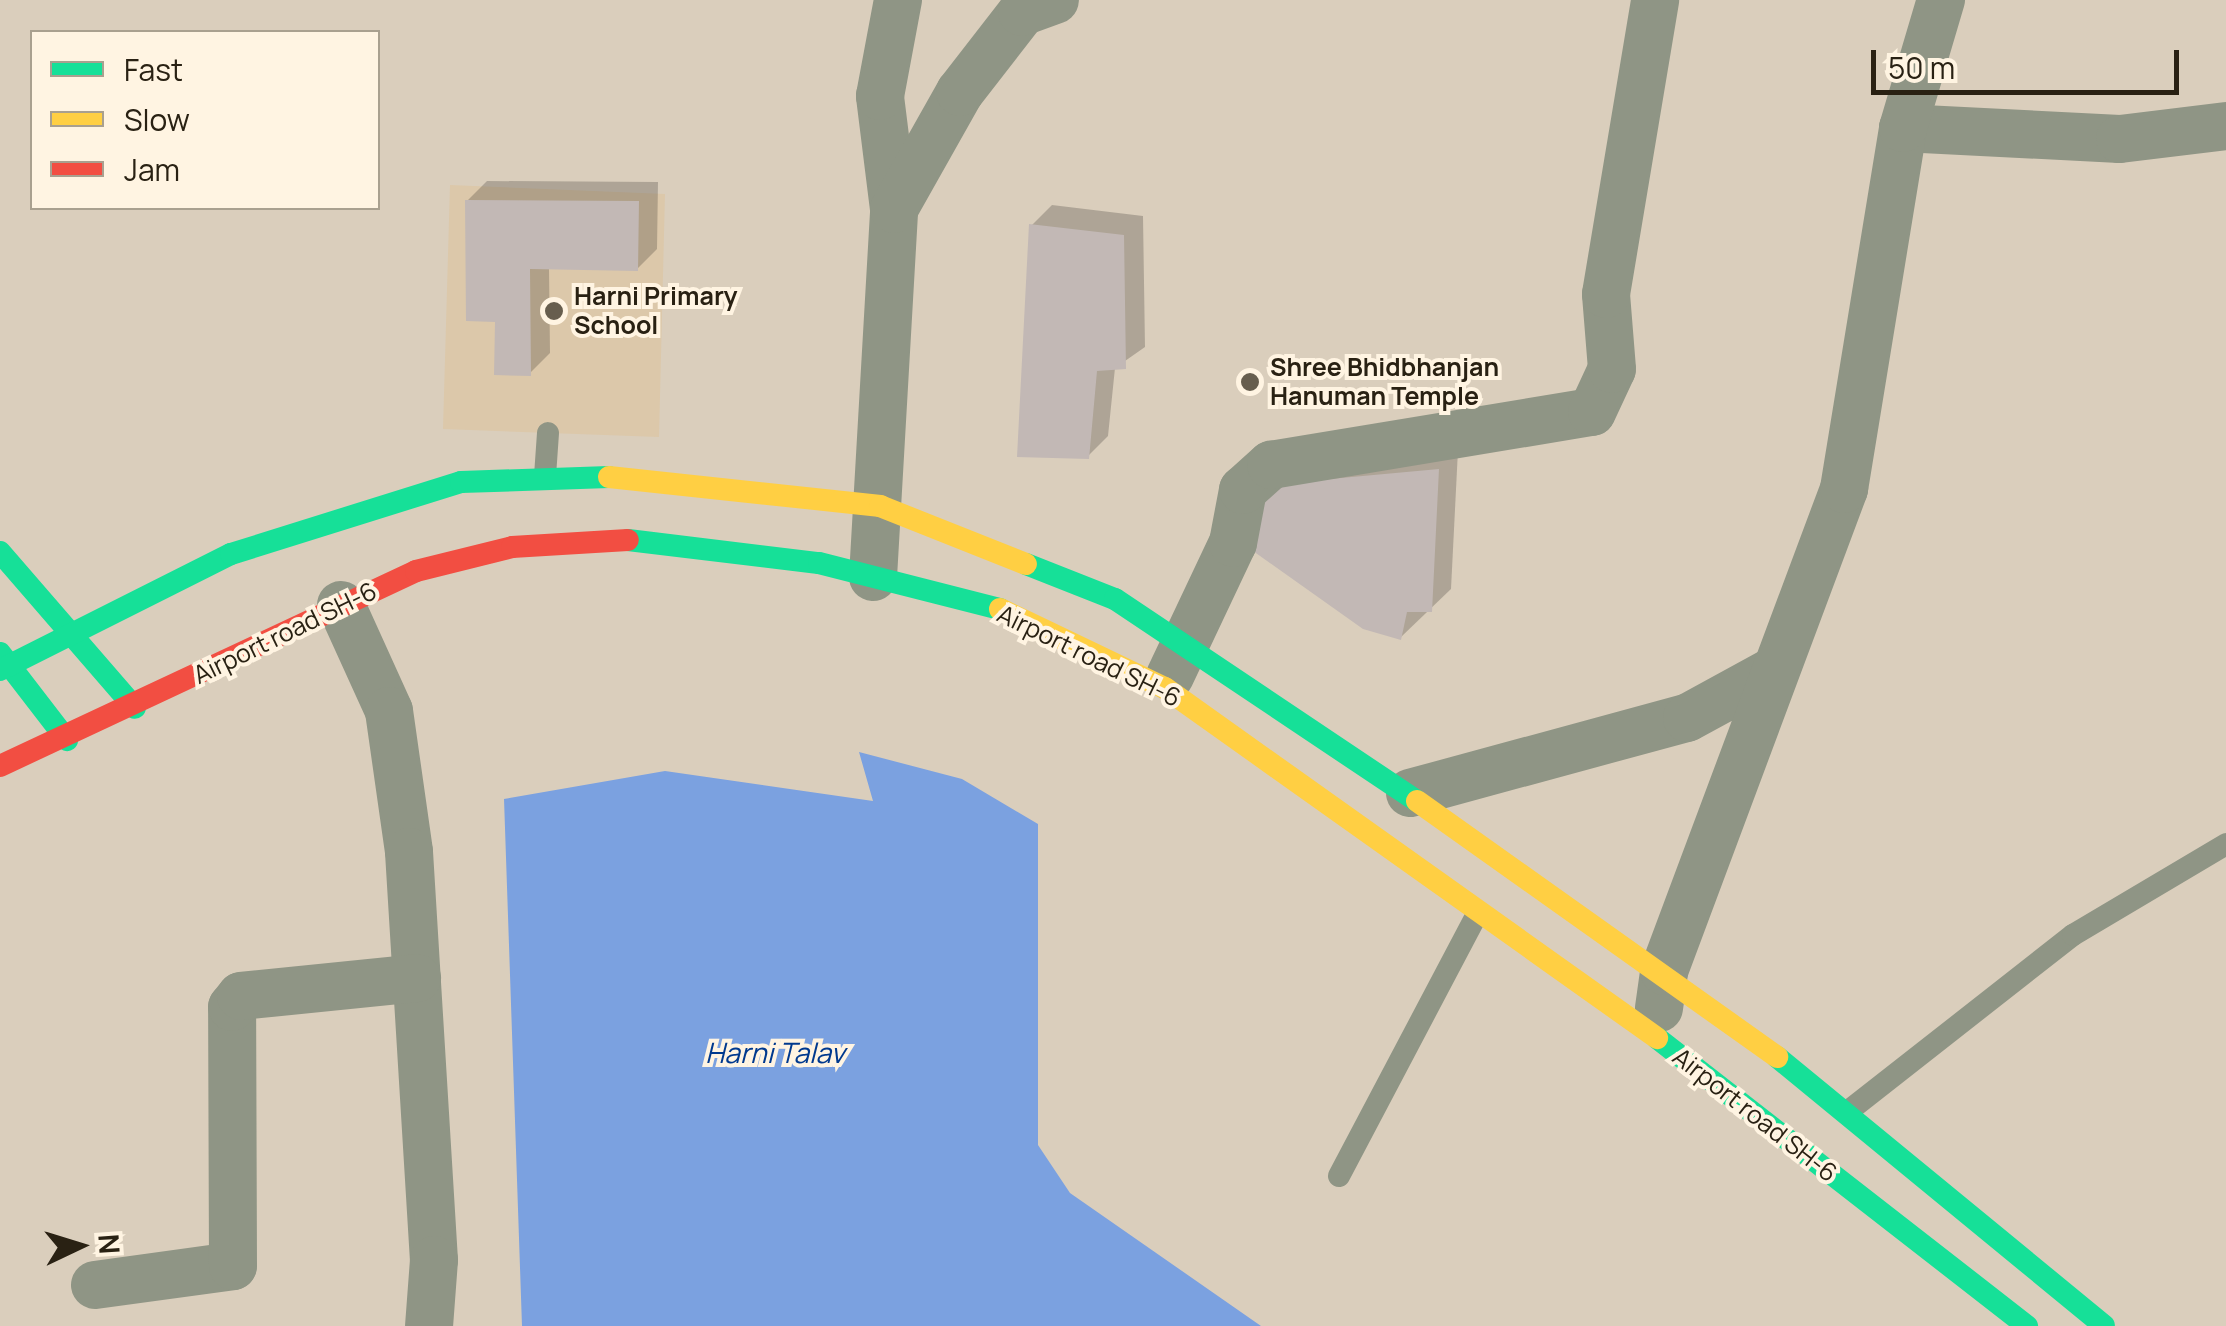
<!DOCTYPE html>
<style>
body{margin:0}
#map{position:relative;width:2226px;height:1326px;overflow:hidden;background:#dacebc;font-family:Manrope,sans-serif}
div>[style]{position:absolute}
.built>*{inset:0;background:#dcc8aa}
.water>*{inset:0;background:#7ba1e0}
.shadow>*{inset:0;background:#0003}
.building>*{inset:0;background:#c2b8b5}
.lane>*{height:22px;margin:-11px;padding:0 11px;transform-origin:11px;border-radius:11px;background:#8f9585}
.street>*{height:48px;margin:-24px;padding:0 24px;transform-origin:24px;border-radius:24px;background:#8f9585}
.fast>*{height:22px;margin:-11px;padding:0 11px;transform-origin:11px;border-radius:11px;background:#16e098}
.slow>*{height:22px;margin:-11px;padding:0 11px;transform-origin:11px;border-radius:11px;background:#ffcf43}
.jam>*{height:22px;margin:-11px;padding:0 11px;transform-origin:11px;border-radius:11px;background:#f24e42}
.dots>*{width:28px;height:28px;translate:-50% -50%;box-sizing:border-box;border:5px solid #fff4e2;border-radius:50%}
span{translate:-50% -50%;white-space:nowrap;text-align:center;line-height:1.15;-webkit-text-stroke:8px #fff4e2;paint-order:stroke}
.poi-label{font-size:25px;color:#292113;font-weight:700}
.left{translate:0 -50%;text-align:left}
.street-label{font-size:25px;color:#292113}
.water-label{font-size:28px;color:#00398e;font-style:italic}
.legend{position:absolute;left:30px;top:30px;width:350px;height:180px;box-sizing:border-box;background:#fff4e2;border:2px solid #a9a08f;margin:0;padding:12px 18px;list-style:none;font-size:30px;color:#292113}
.legend li{display:flex;align-items:center;gap:20px;height:50px}
.legend b{width:50px;border:2px solid #a9a08f}
.north{position:absolute;left:30px;top:1196px;width:100px;height:100px;-webkit-text-stroke:8px #fff4e2;paint-order:stroke;rotate:86deg;font-size:28px;font-weight:700;line-height:40px;text-align:center;color:#292113}
.north::after{content:'';display:block;margin:auto;width:35px;height:45px;background:#292113;clip-path:polygon(50% 0,100% 100%,50% 72%,0 100%)}
.scale{position:absolute;left:1871px;top:50px;width:308px;height:45px;box-sizing:border-box;border:5px solid #292113;border-top:0;padding-left:12px;font-size:30px;line-height:35px;white-space:nowrap;color:#292113;-webkit-text-stroke:8px #fff4e2;paint-order:stroke}
</style>
<div id="map">
<div class="built">
<i style="clip-path:polygon(450px 185px,665px 194px,659px 437px,443px 429px)"></i>
</div>
<div class="water">
<i style="clip-path:polygon(859px 752px,962px 779px,1038px 824px,1038px 1145px,1070px 1193px,1261px 1326px,522px 1326px,504px 799px,665px 771px,873px 801px)"></i>
</div>
<div class="shadow">
<i style="clip-path:polygon(487px 181px,658px 182px,657px 249px,637px 269px,549px 267px,550px 353px,530px 373px,498px 320px,467px 201px)"></i>
<i style="clip-path:polygon(1052px 205px,1143px 216px,1145px 347px,1115px 368px,1108px 436px,1088px 456px,1032px 225px)"></i>
<i style="clip-path:polygon(1458px 450px,1451px 589px,1401px 637px,1266px 487px)"></i>
</div>
<div class="building">
<i style="clip-path:polygon(465px 200px,639px 201px,638px 271px,530px 269px,531px 376px,494px 375px,495px 322px,466px 321px)"></i>
<i style="clip-path:polygon(1029px 224px,1124px 235px,1126px 369px,1097px 371px,1089px 459px,1017px 457px)"></i>
<i style="clip-path:polygon(1439px 469px,1432px 612px,1407px 612px,1401px 640px,1363px 629px,1246px 546px,1264px 485px)"></i>
</div>
<div class="lane">
<i style="left:545px;top:476px;width:43px;rotate:-86deg"></i>
<i style="left:1851px;top:1109px;width:282px;rotate:-38.1deg"></i>
<i style="left:2073px;top:935px;width:178px;rotate:-30.7deg"></i>
<i style="left:1339px;top:1176px;width:298px;rotate:-62.2deg"></i>
</div>
<div class="street">
<i style="left:1903px;top:128px;width:217px;rotate:2.9deg"></i>
<i style="left:2120px;top:139px;width:107px;rotate:-7deg"></i>
<i style="left:894px;top:209px;width:114px;rotate:-97.1deg"></i>
<i style="left:880px;top:96px;width:98px;rotate:-79.4deg"></i>
<i style="left:873px;top:577px;width:369px;rotate:-86.7deg"></i>
<i style="left:894px;top:209px;width:134px;rotate:-60.6deg"></i>
<i style="left:960px;top:92px;width:101px;rotate:-52.2deg"></i>
<i style="left:1022px;top:12px;width:35px;rotate:-20deg"></i>
<i style="left:341px;top:605px;width:116px;rotate:65.6deg"></i>
<i style="left:389px;top:711px;width:142px;rotate:81.9deg"></i>
<i style="left:409px;top:852px;width:409px;rotate:86.5deg"></i>
<i style="left:434px;top:1260px;width:66px;rotate:94.3deg"></i>
<i style="left:1170px;top:676px;width:147px;rotate:-64.7deg"></i>
<i style="left:1233px;top:543px;width:54px;rotate:-79.3deg"></i>
<i style="left:1243px;top:490px;width:38px;rotate:-42deg"></i>
<i style="left:1271px;top:465px;width:325px;rotate:-9.4deg"></i>
<i style="left:1592px;top:412px;width:47px;rotate:-65.1deg"></i>
<i style="left:1612px;top:369px;width:75px;rotate:-94.6deg"></i>
<i style="left:1606px;top:294px;width:298px;rotate:-80.5deg"></i>
<i style="left:1410px;top:793px;width:287px;rotate:-15.2deg"></i>
<i style="left:1687px;top:718px;width:100px;rotate:-28.6deg"></i>
<i style="left:1659px;top:1008px;width:37px;rotate:-82deg"></i>
<i style="left:1664px;top:971px;width:515px;rotate:-69.52deg"></i>
<i style="left:1844px;top:489px;width:366px;rotate:-80.7deg"></i>
<i style="left:1903px;top:128px;width:134px;rotate:-73.5deg"></i>
<i style="left:95px;top:1285px;width:139px;rotate:-7.8deg"></i>
<i style="left:233px;top:1266px;width:259px;rotate:-90.2deg"></i>
<i style="left:232px;top:1007px;width:14px;rotate:-51deg"></i>
<i style="left:241px;top:996px;width:177px;rotate:-5.8deg"></i>
</div>
<div class="fast">
<i style="left:628px;top:540px;width:192px;rotate:6.9deg"></i>
<i style="left:819px;top:563px;width:187px;rotate:14.3deg"></i>
<i style="left:0;top:552px;width:206px;rotate:49.1deg"></i>
<i style="left:1026px;top:564px;width:96px;rotate:21.5deg"></i>
<i style="left:1115px;top:599px;width:363px;rotate:33.8deg"></i>
<i style="left:0;top:653px;width:110px;rotate:52.4deg"></i>
<i style="left:0;top:670px;width:258px;rotate:-26.7deg"></i>
<i style="left:231px;top:554px;width:241px;rotate:-17.4deg"></i>
<i style="left:461px;top:482px;width:148px;rotate:-1.9deg"></i>
<i style="left:1657px;top:1038px;width:469px;rotate:37.9deg"></i>
<i style="left:1777px;top:1057px;width:423px;rotate:39.4deg"></i>
</div>
<div class="slow">
<i style="left:609px;top:477px;width:273px;rotate:6.1deg"></i>
<i style="left:880px;top:506px;width:157px;rotate:21.7deg"></i>
<i style="left:1000px;top:609px;width:183px;rotate:25.6deg"></i>
<i style="left:1165px;top:688px;width:604px;rotate:35.43deg"></i>
<i style="left:1417px;top:801px;width:442px;rotate:35.4deg"></i>
</div>
<div class="jam">
<i style="left:0;top:766px;width:459px;rotate:-25.1deg"></i>
<i style="left:416px;top:571px;width:99px;rotate:-14deg"></i>
<i style="left:512px;top:547px;width:116px;rotate:-3.5deg"></i>
</div>
<div class="dots">
<i style="left:554px;top:311px;background:#675e4e"></i>
<i style="left:1250px;top:382px;background:#675e4e"></i>
</div>
<div class="poi-label">
<span class="left" style="left:574px;top:311px">Harni Primary<br>School</span>
<span class="left" style="left:1270px;top:382px">Shree Bhidbhanjan<br>Hanuman Temple</span>
</div>
<div class="street-label">
<span style="left:285px;top:633px;rotate:-26deg">Airport road SH-6</span>
<span style="left:1089px;top:656px;rotate:26deg">Airport road SH-6</span>
<span style="left:1755px;top:1115px;rotate:38deg">Airport road SH-6</span>
</div>
<div class="water-label">
<span style="left:775px;top:1052px">Harni Talav</span>
</div>
<ul class="legend">
<li><b style="height:12px;background:#16e098"></b>Fast</li>
<li><b style="height:12px;background:#ffcf43"></b>Slow</li>
<li><b style="height:12px;background:#f24e42"></b>Jam</li>
</ul>
<div class="north">N</div>
<div class="scale">50 m</div>
</div>
